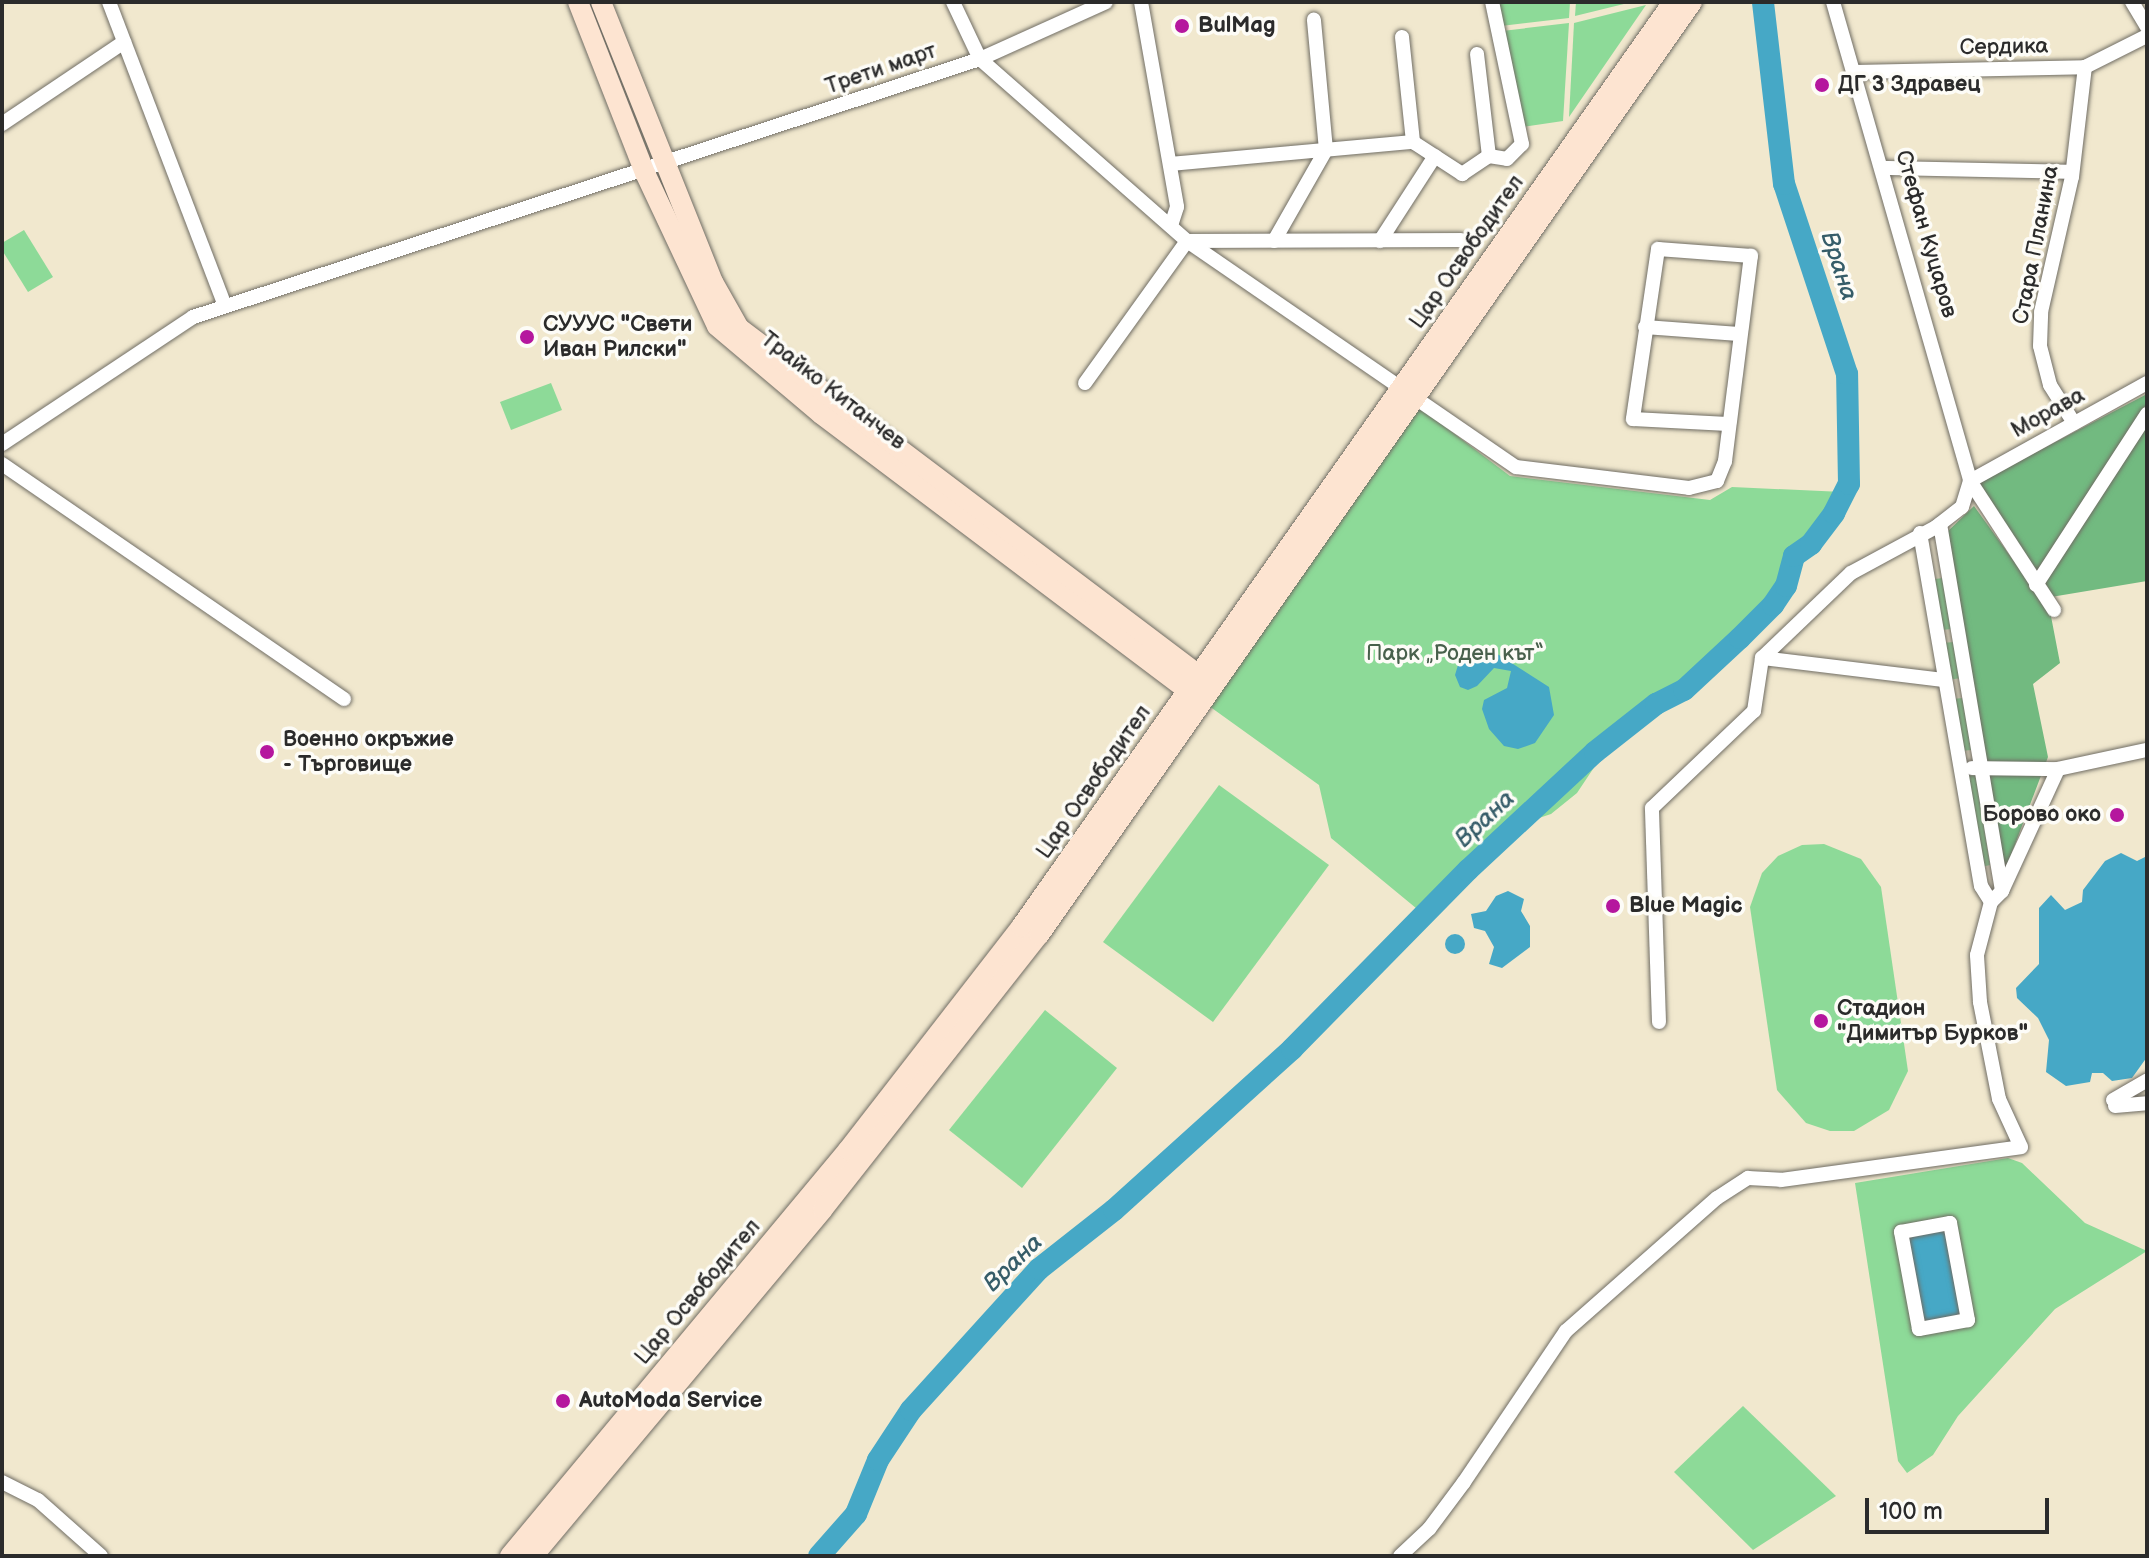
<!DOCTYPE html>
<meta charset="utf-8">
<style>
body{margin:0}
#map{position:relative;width:2149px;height:1558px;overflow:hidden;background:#f1e8ce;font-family:"Balsamiq Sans",sans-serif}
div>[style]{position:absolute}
.green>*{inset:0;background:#8dda98}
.forest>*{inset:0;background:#72ba80}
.water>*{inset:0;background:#46a8c6}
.round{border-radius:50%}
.river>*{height:22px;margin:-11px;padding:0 11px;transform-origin:11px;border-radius:11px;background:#46a8c6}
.roads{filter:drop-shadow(0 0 2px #706d64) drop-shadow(0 0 2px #706d64)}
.street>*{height:14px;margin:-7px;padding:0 7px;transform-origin:7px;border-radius:7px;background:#fff}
.secondary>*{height:20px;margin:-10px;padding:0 10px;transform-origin:10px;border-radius:10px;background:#fde4d1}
.dots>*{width:22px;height:22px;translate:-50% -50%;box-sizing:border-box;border:4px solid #fdfcf7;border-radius:50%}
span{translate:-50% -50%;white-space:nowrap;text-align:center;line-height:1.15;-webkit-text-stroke:7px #fdfcf7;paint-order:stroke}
.poi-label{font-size:22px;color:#2b2b2b;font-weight:700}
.left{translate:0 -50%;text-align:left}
.right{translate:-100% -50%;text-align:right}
.street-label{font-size:22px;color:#2b2b2b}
.park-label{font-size:22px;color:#48604c}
.water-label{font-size:24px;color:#365d69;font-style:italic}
.frame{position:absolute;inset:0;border:4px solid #2b2b2b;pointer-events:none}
.scale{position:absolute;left:1865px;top:1498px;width:184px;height:36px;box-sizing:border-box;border:4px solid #2b2b2b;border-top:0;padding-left:10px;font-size:24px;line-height:28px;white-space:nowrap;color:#2b2b2b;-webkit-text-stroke:6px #fdfcf7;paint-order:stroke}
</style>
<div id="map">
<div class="green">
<i style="clip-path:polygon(1497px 2px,1570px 2px,1569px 18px,1501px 26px)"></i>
<i style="clip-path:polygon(1576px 2px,1632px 2px,1575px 16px)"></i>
<i style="clip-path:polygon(1646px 5px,1569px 117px,1574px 23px)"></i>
<i style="clip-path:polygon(1569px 23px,1563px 121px,1523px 127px,1502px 31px)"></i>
<i style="clip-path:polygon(24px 230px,53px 277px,28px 292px,2px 250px,2px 243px)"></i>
<i style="clip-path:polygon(551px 383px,562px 410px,511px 430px,500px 402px)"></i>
<i style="clip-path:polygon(1415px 404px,1510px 476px,1710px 500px,1732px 487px,1843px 492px,1765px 609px,1732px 647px,1680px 687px,1629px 715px,1577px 793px,1551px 814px,1524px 823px,1422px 913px,1331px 838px,1319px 785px,1209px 706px)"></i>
<i style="clip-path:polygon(1943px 578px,1952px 629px,1941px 630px,1935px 579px)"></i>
<i style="clip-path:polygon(1954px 642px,1961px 678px,1948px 680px,1942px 643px)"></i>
<i style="clip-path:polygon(1963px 698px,1971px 750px,1961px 751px,1952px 699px)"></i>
<i style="clip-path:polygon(1976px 773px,1990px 865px,1981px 867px,1965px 774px)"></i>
<i style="clip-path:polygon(1219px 785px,1329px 865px,1213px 1022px,1103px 942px)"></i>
<i style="clip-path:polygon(1824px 844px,1861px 859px,1881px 887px,1908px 1071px,1889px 1110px,1854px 1131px,1830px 1131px,1806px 1123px,1777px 1090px,1750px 907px,1762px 873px,1778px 856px,1802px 845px)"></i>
<i style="clip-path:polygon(1045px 1010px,1117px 1068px,1022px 1188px,949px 1130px)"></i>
<i style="clip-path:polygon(2008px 1158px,2022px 1163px,2085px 1223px,2147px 1251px,2055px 1309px,1958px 1416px,1933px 1455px,1907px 1473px,1898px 1461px,1855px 1183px)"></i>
<i style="clip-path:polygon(1743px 1406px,1836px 1496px,1753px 1550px,1674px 1472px)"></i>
</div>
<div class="forest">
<i style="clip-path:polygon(2147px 394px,2147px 403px,2037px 574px,1979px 482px)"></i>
<i style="clip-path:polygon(2147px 420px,2147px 581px,2051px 597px,2043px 583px)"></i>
<i style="clip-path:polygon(1974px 506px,2050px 611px,2060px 663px,2033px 684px,2048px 757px,2008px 863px,2001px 866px,1945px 534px)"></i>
</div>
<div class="water">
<i style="clip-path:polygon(1474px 646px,1488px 648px,1549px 687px,1554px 715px,1535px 743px,1518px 749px,1504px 746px,1489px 729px,1482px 709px,1484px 700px,1507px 688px,1511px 671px,1494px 668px,1477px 686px,1468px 690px,1460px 687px,1455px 675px,1461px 655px)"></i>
<i style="clip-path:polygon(2121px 853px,2137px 861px,2147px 856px,2147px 1057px,2132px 1078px,2112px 1081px,2103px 1073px,2092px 1073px,2090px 1082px,2066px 1086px,2046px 1072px,2049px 1040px,2038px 1018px,2017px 998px,2016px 988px,2039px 964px,2039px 908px,2051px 895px,2065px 910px,2082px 902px,2083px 890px,2105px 861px)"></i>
<i style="clip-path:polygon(1508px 891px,1524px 899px,1521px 911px,1530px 926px,1530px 947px,1502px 968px,1489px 964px,1494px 947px,1485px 931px,1474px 928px,1471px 914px,1486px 911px,1496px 896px)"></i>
<i class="round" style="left:1445px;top:934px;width:20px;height:20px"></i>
<i style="clip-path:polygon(1948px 1226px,1965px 1318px,1921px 1326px,1904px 1234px)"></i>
</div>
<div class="river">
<i style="left:819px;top:1556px;width:56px;rotate:-48.6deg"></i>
<i style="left:856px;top:1514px;width:58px;rotate:-67.8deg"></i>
<i style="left:878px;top:1460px;width:60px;rotate:-56.6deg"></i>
<i style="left:911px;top:1410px;width:190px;rotate:-47.8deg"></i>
<i style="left:1039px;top:1269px;width:95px;rotate:-38.2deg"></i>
<i style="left:1114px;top:1210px;width:240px;rotate:-42.1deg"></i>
<i style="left:1292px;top:1049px;width:251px;rotate:-45.5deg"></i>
<i style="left:1468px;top:870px;width:173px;rotate:-42.9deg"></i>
<i style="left:1595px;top:752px;width:78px;rotate:-38.2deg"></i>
<i style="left:1656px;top:704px;width:31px;rotate:-27deg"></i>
<i style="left:1684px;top:690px;width:76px;rotate:-42.9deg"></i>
<i style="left:1740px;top:638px;width:47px;rotate:-45deg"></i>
<i style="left:1773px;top:605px;width:23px;rotate:-56deg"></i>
<i style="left:1786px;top:586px;width:31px;rotate:-75deg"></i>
<i style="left:1794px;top:556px;width:21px;rotate:-35deg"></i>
<i style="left:1811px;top:544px;width:39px;rotate:-53deg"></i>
<i style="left:1834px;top:513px;width:33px;rotate:-63deg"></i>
<i style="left:1849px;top:484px;width:110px;rotate:-91deg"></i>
<i style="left:1847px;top:374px;width:200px;rotate:-108.3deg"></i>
<i style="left:1784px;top:184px;width:183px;rotate:-96.6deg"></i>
</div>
<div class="roads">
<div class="street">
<i style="left:109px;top:2px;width:325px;rotate:69.1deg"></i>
<i style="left:953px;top:2px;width:63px;rotate:64.7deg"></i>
<i style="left:980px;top:59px;width:276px;rotate:41.3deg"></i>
<i style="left:1187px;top:241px;width:399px;rotate:34.5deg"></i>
<i style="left:1516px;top:467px;width:174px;rotate:6.9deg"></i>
<i style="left:1689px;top:488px;width:29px;rotate:-14deg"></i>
<i style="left:1717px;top:481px;width:22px;rotate:-68deg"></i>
<i style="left:1725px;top:461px;width:207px;rotate:-82.8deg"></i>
<i style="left:1751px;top:256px;width:93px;rotate:-175.7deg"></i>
<i style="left:1658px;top:249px;width:172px;rotate:98.4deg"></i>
<i style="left:1633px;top:419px;width:95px;rotate:3deg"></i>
<i style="left:1141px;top:2px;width:208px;rotate:80deg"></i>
<i style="left:1177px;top:207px;width:20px;rotate:108deg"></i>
<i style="left:1833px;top:2px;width:498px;rotate:74deg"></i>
<i style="left:1970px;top:481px;width:154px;rotate:56.9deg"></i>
<i style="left:2132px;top:2px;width:29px;rotate:59deg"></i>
<i style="left:1402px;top:37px;width:106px;rotate:84deg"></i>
<i style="left:1477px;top:54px;width:103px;rotate:83.3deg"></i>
<i style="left:1855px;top:72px;width:230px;rotate:-1.2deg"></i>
<i style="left:2085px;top:67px;width:69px;rotate:-26.6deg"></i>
<i style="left:2px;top:124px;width:147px;rotate:-33.9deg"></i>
<i style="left:1170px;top:164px;width:244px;rotate:-5.2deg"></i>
<i style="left:1413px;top:142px;width:59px;rotate:33.1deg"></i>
<i style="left:1462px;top:174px;width:32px;rotate:-34deg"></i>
<i style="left:1489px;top:156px;width:18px;rotate:9deg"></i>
<i style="left:1507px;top:159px;width:21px;rotate:-45deg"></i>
<i style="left:1522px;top:144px;width:145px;rotate:-101.9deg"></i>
<i style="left:1884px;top:168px;width:188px;rotate:1.2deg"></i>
<i style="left:1274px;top:241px;width:105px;rotate:-60.3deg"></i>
<i style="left:1326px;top:150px;width:131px;rotate:-95.3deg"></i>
<i style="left:1380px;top:241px;width:101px;rotate:-57.1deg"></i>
<i style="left:1645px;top:327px;width:94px;rotate:4.3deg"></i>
<i style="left:1085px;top:383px;width:175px;rotate:-54.3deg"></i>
<i style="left:1187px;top:241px;width:274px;rotate:-0.2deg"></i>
<i style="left:2074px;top:423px;width:45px;rotate:-122.3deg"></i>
<i style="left:2050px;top:385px;width:40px;rotate:-104.4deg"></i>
<i style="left:2040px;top:346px;width:34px;rotate:-88deg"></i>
<i style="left:2041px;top:312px;width:139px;rotate:-77.1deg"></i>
<i style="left:2072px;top:177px;width:111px;rotate:-83.3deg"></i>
<i style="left:2px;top:444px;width:229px;rotate:-33.6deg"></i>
<i style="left:193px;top:317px;width:828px;rotate:-18.15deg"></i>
<i style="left:980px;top:59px;width:138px;rotate:-24.3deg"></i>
<i style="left:2px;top:464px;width:415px;rotate:34.5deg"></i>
<i style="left:1970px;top:481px;width:202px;rotate:-29deg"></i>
<i style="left:1940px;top:524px;width:372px;rotate:80.4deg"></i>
<i style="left:1920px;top:533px;width:358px;rotate:80.2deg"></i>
<i style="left:1981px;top:886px;width:19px;rotate:58deg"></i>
<i style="left:2036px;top:585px;width:204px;rotate:-57deg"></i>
<i style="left:1762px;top:658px;width:184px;rotate:6.9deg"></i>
<i style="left:1972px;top:768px;width:86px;rotate:0.7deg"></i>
<i style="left:1659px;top:1022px;width:214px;rotate:-91.9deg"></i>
<i style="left:1652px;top:808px;width:141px;rotate:-43.6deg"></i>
<i style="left:1754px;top:711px;width:54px;rotate:-81.4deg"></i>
<i style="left:1762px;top:658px;width:123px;rotate:-43.7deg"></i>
<i style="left:1851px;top:573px;width:97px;rotate:-28.4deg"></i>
<i style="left:1936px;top:527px;width:33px;rotate:-38deg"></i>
<i style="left:1962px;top:507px;width:27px;rotate:-73deg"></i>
<i style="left:2113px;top:1100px;width:39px;rotate:-30deg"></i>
<i style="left:2115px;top:1106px;width:32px;rotate:-5deg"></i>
<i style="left:1950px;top:1223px;width:99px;rotate:79.5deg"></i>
<i style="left:1968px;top:1320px;width:50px;rotate:169.6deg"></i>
<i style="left:1919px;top:1329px;width:99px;rotate:-100.5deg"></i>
<i style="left:1901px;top:1232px;width:50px;rotate:-10.4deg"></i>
<i style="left:2px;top:1482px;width:40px;rotate:26.6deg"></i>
<i style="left:38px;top:1500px;width:84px;rotate:41.6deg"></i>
<i style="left:1400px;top:1556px;width:40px;rotate:-43deg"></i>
<i style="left:1429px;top:1529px;width:59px;rotate:-53.3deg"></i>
<i style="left:1464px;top:1482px;width:182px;rotate:-56deg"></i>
<i style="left:1566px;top:1331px;width:201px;rotate:-41.4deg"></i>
<i style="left:1717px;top:1198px;width:37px;rotate:-33deg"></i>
<i style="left:1748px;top:1178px;width:33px;rotate:3deg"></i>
<i style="left:1781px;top:1180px;width:242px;rotate:-7.8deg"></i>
<i style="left:2021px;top:1147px;width:53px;rotate:-114.6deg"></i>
<i style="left:1999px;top:1099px;width:99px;rotate:-101.1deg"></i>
<i style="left:1980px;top:1002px;width:47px;rotate:-93.7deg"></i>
<i style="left:1977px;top:955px;width:55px;rotate:-75.2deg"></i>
<i style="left:1991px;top:902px;width:16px;rotate:-45deg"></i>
<i style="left:2002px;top:891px;width:134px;rotate:-65.3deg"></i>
<i style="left:2058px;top:769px;width:91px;rotate:-12.1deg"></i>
</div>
<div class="secondary">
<i style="left:578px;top:2px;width:184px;rotate:68.6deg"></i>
<i style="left:645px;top:173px;width:169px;rotate:64.8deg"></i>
<i style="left:717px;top:326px;width:136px;rotate:40.2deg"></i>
<i style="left:821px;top:414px;width:471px;rotate:37deg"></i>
<i style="left:601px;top:2px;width:302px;rotate:68.2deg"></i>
<i style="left:713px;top:282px;width:53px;rotate:60.5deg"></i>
<i style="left:739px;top:328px;width:588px;rotate:37.05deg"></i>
<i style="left:510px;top:1556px;width:528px;rotate:-50.22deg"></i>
<i style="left:848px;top:1150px;width:282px;rotate:-52.2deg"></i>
<i style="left:1021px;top:927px;width:1132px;rotate:-54.82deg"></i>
<i style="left:533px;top:1556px;width:452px;rotate:-50.1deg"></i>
<i style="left:823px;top:1209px;width:349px;rotate:-51.8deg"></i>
<i style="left:1039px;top:935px;width:1139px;rotate:-55.01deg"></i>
</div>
</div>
<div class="dots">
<i style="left:1182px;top:26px;background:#b5179e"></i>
<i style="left:1822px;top:85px;background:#b5179e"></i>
<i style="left:527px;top:337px;background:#b5179e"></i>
<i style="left:267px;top:752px;background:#b5179e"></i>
<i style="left:2117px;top:815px;background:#b5179e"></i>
<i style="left:1613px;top:906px;background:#b5179e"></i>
<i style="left:1821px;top:1021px;background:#b5179e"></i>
<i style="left:563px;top:1401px;background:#b5179e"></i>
</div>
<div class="poi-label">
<span class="left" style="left:1198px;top:26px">BulMag</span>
<span class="left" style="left:1838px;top:85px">ДГ 3 Здравец</span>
<span class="left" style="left:543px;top:337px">СУУУС "Свети<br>Иван Рилски"</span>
<span class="left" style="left:283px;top:752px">Военно окръжие<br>- Търговище</span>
<span class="right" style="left:2101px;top:815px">Борово око</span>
<span class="left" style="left:1629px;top:906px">Blue Magic</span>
<span class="left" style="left:1837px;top:1021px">Стадион<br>"Димитър Бурков"</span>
<span class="left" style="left:579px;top:1401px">AutoModa Service</span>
</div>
<div class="street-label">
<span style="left:2004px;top:47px;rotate:-1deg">Сердика</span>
<span style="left:881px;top:69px;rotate:-19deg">Трети март</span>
<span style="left:1926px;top:234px;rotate:74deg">Стефан Куцаров</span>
<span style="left:2036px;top:245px;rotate:-79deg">Стара Планина</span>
<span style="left:1467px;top:252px;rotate:-55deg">Цар Освободител</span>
<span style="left:833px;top:391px;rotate:38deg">Трайко Китанчев</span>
<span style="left:2048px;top:413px;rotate:-29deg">Морава</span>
<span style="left:1094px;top:782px;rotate:-55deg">Цар Освободител</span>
<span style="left:698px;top:1292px;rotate:-50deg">Цар Освободител</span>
</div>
<div class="park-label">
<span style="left:1455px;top:654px">Парк „Роден кът“</span>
</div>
<div class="water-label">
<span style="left:1839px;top:266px;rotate:72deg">Врана</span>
<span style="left:1485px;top:819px;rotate:-43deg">Врана</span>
<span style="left:1013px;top:1263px;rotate:-44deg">Врана</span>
</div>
<div class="frame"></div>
<div class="scale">100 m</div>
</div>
